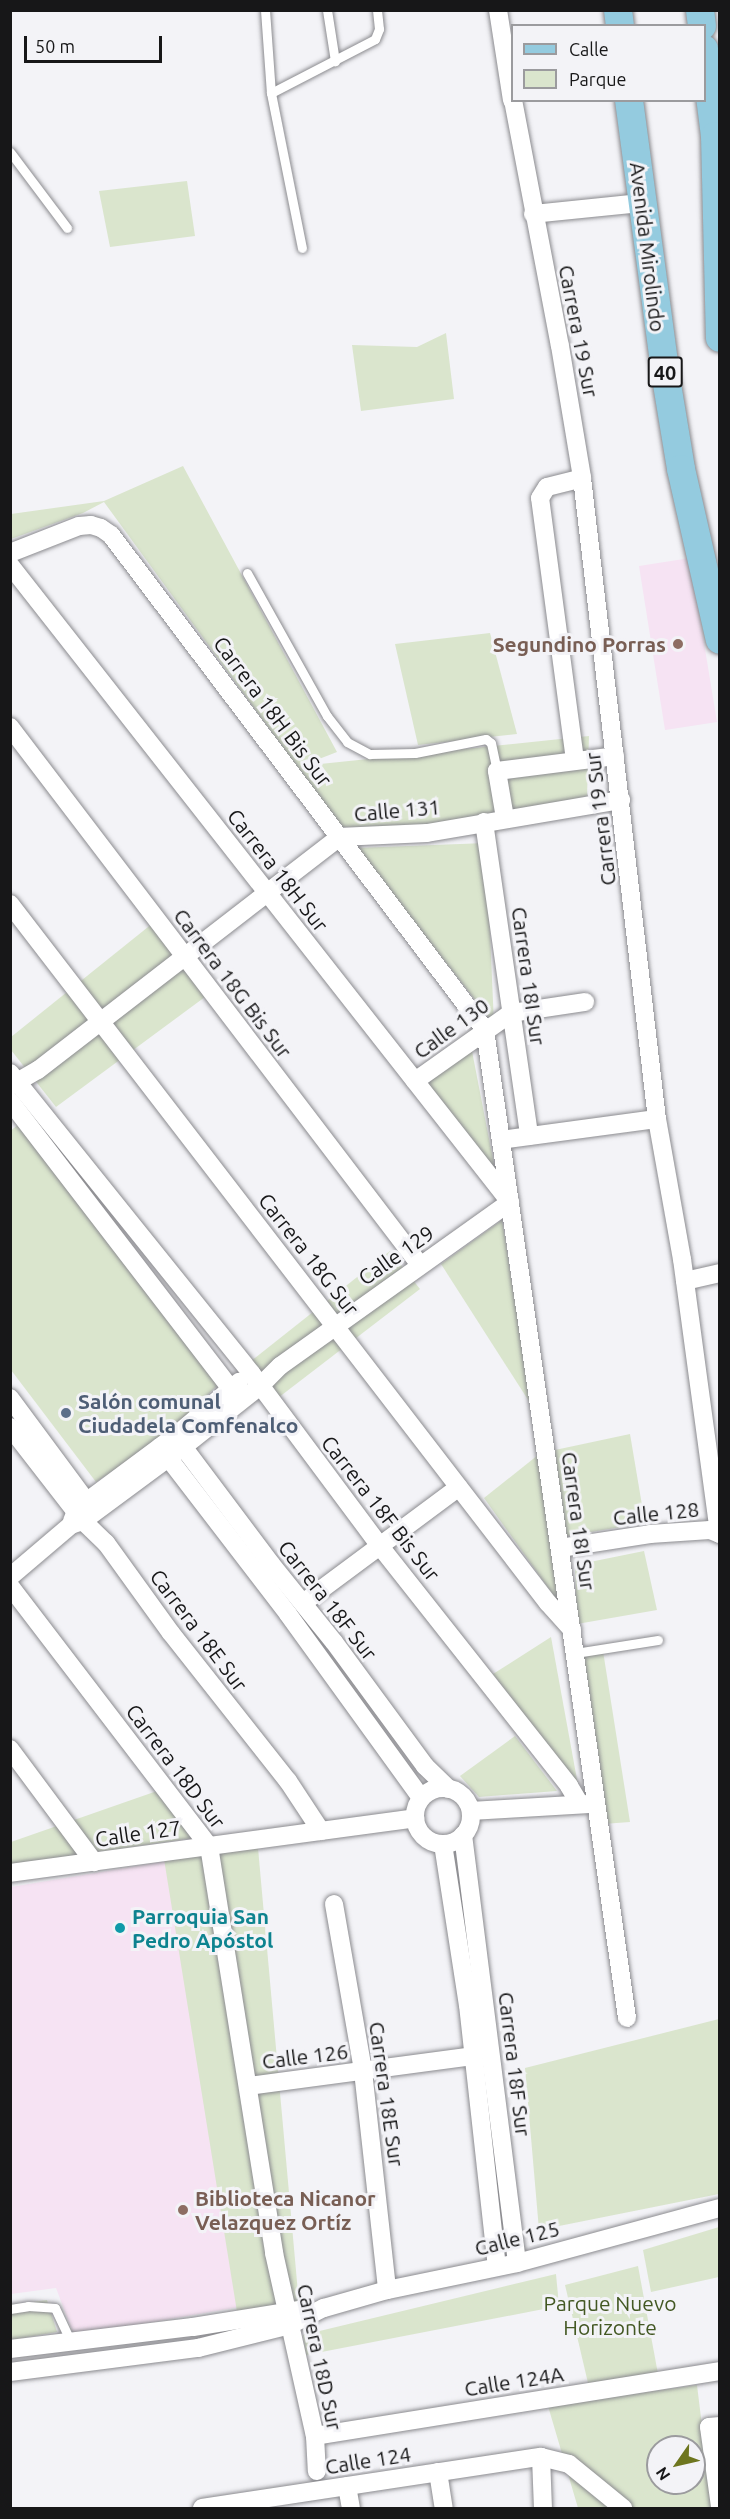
<!DOCTYPE html>
<meta charset="utf-8">
<style>
body{margin:0}
#map{position:relative;width:730px;height:2519px;overflow:hidden;background:#f3f3f7;font-family:Ubuntu,sans-serif}
div>[style]{position:absolute}
.education>*{inset:0;background:#f6e3f3}
.green>*{inset:0;background:#dae5cd}
.roads{filter:drop-shadow(0 0 2px #8b8b8f) drop-shadow(0 0 2px #8b8b8f)}
.service>*{height:9px;margin:-4.5px;padding:0 4.5px;transform-origin:4.5px;border-radius:4.5px;background:#fff}
.minor>*{height:18px;margin:-9px;padding:0 9px;transform-origin:9px;border-radius:9px;background:#fff}
.minor>.ring{margin:-9px;padding:0;box-sizing:content-box;background:none;border:18px solid #fff;border-radius:50%}
.primary>*{height:28px;margin:-14px;padding:0 14px;transform-origin:14px;border-radius:14px;background:#94cbdf}
.dots>*{width:16px;height:16px;translate:-50% -50%;box-sizing:border-box;border:3px solid #f3f3f7;border-radius:50%}
span{translate:-50% -50%;white-space:nowrap;text-align:center;line-height:1.15;-webkit-text-stroke:6px #f3f3f7;paint-order:stroke}
.shield-label span{padding:2px 4px;background:#f3f3f7;border:2px solid;border-radius:4px;-webkit-text-stroke-width:0}
.shield-label{font-size:20px;color:#171718;font-weight:700}
.street-label{font-size:21px;color:#171718}
.education-label{font-size:21px;color:#785e54;font-weight:700}
.right{translate:-100% -50%;text-align:right}
.left{translate:0 -50%;text-align:left}
.service-label{font-size:21px;color:#4e5e75;font-weight:700}
.culture-label{font-size:21px;color:#0d838f;font-weight:700}
.park-label{font-size:21px;color:#435823}
.frame{position:absolute;inset:0;border:12px solid #171718;pointer-events:none}
.legend{position:absolute;left:511px;top:24px;width:195px;height:78px;box-sizing:border-box;background:#f3f3f7;border:2px solid #9b9b9e;margin:0;padding:8px 10px;list-style:none;font-size:18px;color:#171718}
.legend li{display:flex;align-items:center;gap:12px;height:30px}
.legend b{width:30px;border:2px solid #9b9b9e}
.north{position:absolute;left:646px;top:2435px;width:60px;height:60px;box-sizing:border-box;background:#f3f3f7;border:2px solid #9b9b9e;border-radius:50%;rotate:236deg;font-size:16px;font-weight:700;line-height:24px;text-align:center;color:#171718}
.north::after{content:'';display:block;margin:auto;width:21px;height:27px;background:#6e761f;clip-path:polygon(50% 0,100% 100%,50% 72%,0 100%)}
.scale{position:absolute;left:24px;top:36px;width:138px;height:27px;box-sizing:border-box;border:3px solid #171718;border-top:0;padding-left:8px;font-size:18px;line-height:21px;white-space:nowrap;color:#171718;-webkit-text-stroke:4px #f3f3f7;paint-order:stroke}
</style>
<div id="map">
<div class="education">
<i style="clip-path:polygon(690px 558px,717px 722px,665px 730px,639px 566px)"></i>
<i style="clip-path:polygon(190px 1857px,267px 2302px,74px 2336px,56px 2288px,11px 2294px,11px 1887px)"></i>
</div>
<div class="green">
<i style="clip-path:polygon(187px 181px,195px 236px,110px 247px,99px 191px)"></i>
<i style="clip-path:polygon(446px 333px,454px 399px,361px 411px,352px 345px,417px 347px)"></i>
<i style="clip-path:polygon(183px 466px,337px 752px,301px 766px,589px 736px,587px 796px,450px 826px,341px 827px,104px 502px,83px 513px,11px 539px,11px 514px,104px 501px)"></i>
<i style="clip-path:polygon(490px 633px,517px 734px,418px 745px,395px 644px)"></i>
<i style="clip-path:polygon(486px 843px,494px 1024px,356px 848px)"></i>
<i style="clip-path:polygon(153px 923px,209px 994px,56px 1107px,11px 1050px,11px 1037px)"></i>
<i style="clip-path:polygon(471px 1046px,497px 1180px,419px 1084px)"></i>
<i style="clip-path:polygon(22px 1122px,222px 1381px,163px 1438px,96px 1482px,11px 1370px,10px 1131px)"></i>
<i style="clip-path:polygon(502px 1220px,532px 1406px,441px 1264px)"></i>
<i style="clip-path:polygon(390px 1251px,420px 1289px,274px 1401px,246px 1365px)"></i>
<i style="clip-path:polygon(630px 1434px,645px 1523px,561px 1537px,555px 1450px)"></i>
<i style="clip-path:polygon(543px 1451px,559px 1603px,484px 1498px)"></i>
<i style="clip-path:polygon(644px 1551px,657px 1610px,577px 1624px,575px 1565px)"></i>
<i style="clip-path:polygon(551px 1637px,578px 1785px,493px 1674px)"></i>
<i style="clip-path:polygon(603px 1651px,630px 1822px,603px 1824px,578px 1655px)"></i>
<i style="clip-path:polygon(515px 1736px,557px 1791px,479px 1797px,460px 1776px)"></i>
<i style="clip-path:polygon(157px 1791px,193px 1838px,11px 1865px,11px 1842px)"></i>
<i style="clip-path:polygon(258px 1848px,299px 2304px,238px 2318px,164px 1859px)"></i>
<i style="clip-path:polygon(719px 2019px,719px 2194px,539px 2230px,525px 2068px)"></i>
<i style="clip-path:polygon(719px 2227px,719px 2277px,651px 2292px,643px 2250px)"></i>
<i style="clip-path:polygon(638px 2266px,658px 2374px,588px 2383px,565px 2285px)"></i>
<i style="clip-path:polygon(556px 2274px,559px 2306px,306px 2355px,303px 2335px)"></i>
<i style="clip-path:polygon(47px 2300px,57px 2332px,11px 2340px,10px 2305px)"></i>
<i style="clip-path:polygon(evenodd,697px 2385px,712px 2508px,578px 2508px,548px 2406px,697px 2385px,658px 2447px,694px 2447px,694px 2483px,658px 2483px,658px 2447px)"></i>
</div>
<div class="roads">
<div class="service">
<i style="left:265px;top:10px;width:83px;rotate:85.9deg"></i>
<i style="left:271px;top:93px;width:117px;rotate:-27.4deg"></i>
<i style="left:375px;top:39px;width:11px;rotate:-68deg"></i>
<i style="left:379px;top:29px;width:19px;rotate:-96deg"></i>
<i style="left:327px;top:10px;width:52px;rotate:81.1deg"></i>
<i style="left:271px;top:93px;width:158px;rotate:78.7deg"></i>
<i style="left:10px;top:152px;width:95px;rotate:53.1deg"></i>
<i style="left:247px;top:573px;width:164px;rotate:60.8deg"></i>
<i style="left:327px;top:716px;width:33px;rotate:52deg"></i>
<i style="left:347px;top:742px;width:26px;rotate:28deg"></i>
<i style="left:370px;top:754px;width:45px;rotate:-1.3deg"></i>
<i style="left:415px;top:753px;width:72px;rotate:-11.2deg"></i>
<i style="left:486px;top:739px;width:6px;rotate:39deg"></i>
<i style="left:491px;top:743px;width:29px;rotate:78deg"></i>
<i style="left:575px;top:1653px;width:84px;rotate:-8.9deg"></i>
<i style="left:10px;top:2309px;width:18px;rotate:-9deg"></i>
<i style="left:28px;top:2306px;width:27px;rotate:4deg"></i>
<i style="left:55px;top:2308px;width:38px;rotate:65deg"></i>
</div>
<div class="minor">
<i style="left:498px;top:10px;width:91px;rotate:81.2deg"></i>
<i style="left:513px;top:100px;width:250px;rotate:79.2deg"></i>
<i style="left:560px;top:346px;width:134px;rotate:80.5deg"></i>
<i style="left:582px;top:478px;width:645px;rotate:83.33deg"></i>
<i style="left:657px;top:1119px;width:142px;rotate:79.9deg"></i>
<i style="left:682px;top:1259px;width:277px;rotate:82.3deg"></i>
<i style="left:533px;top:214px;width:109px;rotate:-5.8deg"></i>
<i style="left:10px;top:553px;width:74px;rotate:-21.4deg"></i>
<i style="left:79px;top:526px;width:12px;rotate:-5deg"></i>
<i style="left:91px;top:525px;width:10px;rotate:17deg"></i>
<i style="left:101px;top:528px;width:12px;rotate:35deg"></i>
<i style="left:111px;top:535px;width:620px;rotate:52.93deg"></i>
<i style="left:485px;top:1030px;width:998px;rotate:81.82deg"></i>
<i style="left:10px;top:565px;width:810px;rotate:51.87deg"></i>
<i style="left:510px;top:1202px;width:282px;rotate:144.5deg"></i>
<i style="left:280px;top:1366px;width:28px;rotate:135deg"></i>
<i style="left:260px;top:1386px;width:98px;rotate:141.6deg"></i>
<i style="left:183px;top:1447px;width:124px;rotate:143.5deg"></i>
<i style="left:83px;top:1521px;width:13px;rotate:162deg"></i>
<i style="left:71px;top:1525px;width:80px;rotate:139.6deg"></i>
<i style="left:10px;top:727px;width:676px;rotate:52.69deg"></i>
<i style="left:575px;top:760px;width:264px;rotate:-97.6deg"></i>
<i style="left:540px;top:498px;width:13px;rotate:-58deg"></i>
<i style="left:547px;top:487px;width:36px;rotate:-14deg"></i>
<i style="left:505px;top:818px;width:48px;rotate:-99.7deg"></i>
<i style="left:497px;top:771px;width:119px;rotate:-7.2deg"></i>
<i style="left:484px;top:822px;width:317px;rotate:81.8deg"></i>
<i style="left:10px;top:904px;width:882px;rotate:52.42deg"></i>
<i style="left:548px;top:1603px;width:36px;rotate:48deg"></i>
<i style="left:10px;top:1073px;width:385px;rotate:51.2deg"></i>
<i style="left:251px;top:1373px;width:214px;rotate:53.3deg"></i>
<i style="left:379px;top:1545px;width:307px;rotate:51.7deg"></i>
<i style="left:569px;top:1786px;width:21px;rotate:59deg"></i>
<i style="left:415px;top:1081px;width:118px;rotate:-35.3deg"></i>
<i style="left:511px;top:1013px;width:75px;rotate:-8.5deg"></i>
<i style="left:10px;top:1086px;width:32px;rotate:-30deg"></i>
<i style="left:38px;top:1070px;width:381px;rotate:-37.7deg"></i>
<i style="left:339px;top:837px;width:88px;rotate:-2.6deg"></i>
<i style="left:427px;top:833px;width:197px;rotate:-9.7deg"></i>
<i style="left:10px;top:1101px;width:378px;rotate:52.5deg"></i>
<i style="left:501px;top:1140px;width:157px;rotate:-7.7deg"></i>
<i style="left:685px;top:1281px;width:36px;rotate:-13deg"></i>
<i style="left:10px;top:1398px;width:139px;rotate:53.5deg"></i>
<i style="left:10px;top:1427px;width:119px;rotate:52.2deg"></i>
<i style="left:83px;top:1521px;width:32px;rotate:44deg"></i>
<i style="left:106px;top:1543px;width:111px;rotate:54.2deg"></i>
<i style="left:171px;top:1633px;width:189px;rotate:51.7deg"></i>
<i style="left:288px;top:1781px;width:60px;rotate:56.6deg"></i>
<i style="left:175px;top:1436px;width:160px;rotate:53.1deg"></i>
<i style="left:271px;top:1564px;width:100px;rotate:51.1deg"></i>
<i style="left:334px;top:1642px;width:154px;rotate:53.7deg"></i>
<i style="left:425px;top:1766px;width:33px;rotate:44deg"></i>
<i style="left:160px;top:1447px;width:210px;rotate:52.5deg"></i>
<i style="left:288px;top:1614px;width:227px;rotate:54.1deg"></i>
<i style="left:72px;top:1521px;width:11px;rotate:-68deg"></i>
<i style="left:76px;top:1511px;width:13px;rotate:-42deg"></i>
<i style="left:86px;top:1502px;width:111px;rotate:-36.6deg"></i>
<i style="left:175px;top:1436px;width:84px;rotate:-40.2deg"></i>
<i style="left:560px;top:1548px;width:91px;rotate:-8.8deg"></i>
<i style="left:650px;top:1534px;width:60px;rotate:-3.8deg"></i>
<i style="left:710px;top:1530px;width:11px;rotate:22deg"></i>
<i style="left:10px;top:1586px;width:327px;rotate:52.6deg"></i>
<i style="left:209px;top:1846px;width:412px;rotate:80.9deg"></i>
<i style="left:274px;top:2253px;width:188px;rotate:77.4deg"></i>
<i style="left:315px;top:2436px;width:35px;rotate:87deg"></i>
<i style="left:303px;top:1603px;width:194px;rotate:-36.6deg"></i>
<i style="left:10px;top:1749px;width:141px;rotate:53.4deg"></i>
<i class="ring" style="left:415px;top:1788px;width:38px;height:38px"></i>
<i style="left:471px;top:1811px;width:118px;rotate:-3.4deg"></i>
<i style="left:463px;top:1835px;width:431px;rotate:82.8deg"></i>
<i style="left:443px;top:1844px;width:163px;rotate:81.2deg"></i>
<i style="left:468px;top:2005px;width:263px;rotate:83.7deg"></i>
<i style="left:10px;top:1873px;width:409px;rotate:-7.7deg"></i>
<i style="left:334px;top:1904px;width:169px;rotate:80.1deg"></i>
<i style="left:363px;top:2071px;width:220px;rotate:83.7deg"></i>
<i style="left:249px;top:2086px;width:226px;rotate:-7.6deg"></i>
<i style="left:10px;top:2349px;width:184px;rotate:-6.9deg"></i>
<i style="left:193px;top:2327px;width:106px;rotate:-9.2deg"></i>
<i style="left:10px;top:2372px;width:190px;rotate:-7.3deg"></i>
<i style="left:198px;top:2348px;width:95px;rotate:-14deg"></i>
<i style="left:290px;top:2325px;width:38px;rotate:-27deg"></i>
<i style="left:324px;top:2308px;width:66px;rotate:-15.9deg"></i>
<i style="left:387px;top:2290px;width:133px;rotate:-11.7deg"></i>
<i style="left:517px;top:2263px;width:210px;rotate:-15.2deg"></i>
<i style="left:720px;top:2426px;width:11px;rotate:175deg"></i>
<i style="left:709px;top:2427px;width:80px;rotate:82.1deg"></i>
<i style="left:315px;top:2436px;width:410px;rotate:-9.1deg"></i>
<i style="left:541px;top:2457px;width:51px;rotate:87.8deg"></i>
<i style="left:438px;top:2472px;width:36px;rotate:81deg"></i>
<i style="left:347px;top:2486px;width:22px;rotate:80deg"></i>
<i style="left:202px;top:2508px;width:343px;rotate:-8.6deg"></i>
<i style="left:541px;top:2457px;width:29px;rotate:14deg"></i>
<i style="left:569px;top:2464px;width:70px;rotate:39.2deg"></i>
</div>
<div class="primary">
<i style="left:618px;top:10px;width:16px;rotate:83deg"></i>
<i style="left:700px;top:10px;width:16px;rotate:83deg"></i>
<i style="left:704px;top:49px;width:88px;rotate:82.8deg"></i>
<i style="left:715px;top:136px;width:202px;rotate:88.6deg"></i>
<i style="left:629px;top:100px;width:280px;rotate:82.4deg"></i>
<i style="left:666px;top:378px;width:92px;rotate:80.6deg"></i>
<i style="left:681px;top:469px;width:175px;rotate:77.2deg"></i>
</div>
</div>
<div class="dots">
<i style="left:678px;top:644px;background:#8d6e63"></i>
<i style="left:66px;top:1413px;background:#5c6f8a"></i>
<i style="left:120px;top:1928px;background:#0f9aa8"></i>
<i style="left:183px;top:2210px;background:#8d6e63"></i>
</div>
<div class="shield-label">
<span style="left:665px;top:372px">40</span>
</div>
<div class="street-label">
<span style="left:648px;top:247px;rotate:83deg">Avenida Mirolindo</span>
<span style="left:579px;top:331px;rotate:79deg">Carrera 19 Sur</span>
<span style="left:273px;top:711px;rotate:53deg">Carrera 18H Bis Sur</span>
<span style="left:397px;top:810px;rotate:-5deg">Calle 131</span>
<span style="left:600px;top:819px;rotate:-97deg">Carrera 19 Sur</span>
<span style="left:278px;top:870px;rotate:52deg">Carrera 18H Sur</span>
<span style="left:529px;top:976px;rotate:82deg">Carrera 18I Sur</span>
<span style="left:233px;top:983px;rotate:53deg">Carrera 18G Bis Sur</span>
<span style="left:451px;top:1028px;rotate:-36deg">Calle 130</span>
<span style="left:309px;top:1254px;rotate:52deg">Carrera 18G Sur</span>
<span style="left:396px;top:1255px;rotate:-35deg">Calle 129</span>
<span style="left:381px;top:1508px;rotate:52deg">Carrera 18F Bis Sur</span>
<span style="left:656px;top:1513px;rotate:-6deg">Calle 128</span>
<span style="left:579px;top:1521px;rotate:82deg">Carrera 18I Sur</span>
<span style="left:328px;top:1600px;rotate:52deg">Carrera 18F Sur</span>
<span style="left:199px;top:1630px;rotate:53deg">Carrera 18E Sur</span>
<span style="left:176px;top:1766px;rotate:53deg">Carrera 18D Sur</span>
<span style="left:138px;top:1833px;rotate:-8deg">Calle 127</span>
<span style="left:305px;top:2056px;rotate:-7deg">Calle 126</span>
<span style="left:515px;top:2064px;rotate:83deg">Carrera 18F Sur</span>
<span style="left:387px;top:2094px;rotate:82deg">Carrera 18E Sur</span>
<span style="left:517px;top:2238px;rotate:-14deg">Calle 125</span>
<span style="left:320px;top:2357px;rotate:78deg">Carrera 18D Sur</span>
<span style="left:514px;top:2381px;rotate:-9deg">Calle 124A</span>
<span style="left:368px;top:2460px;rotate:-9deg">Calle 124</span>
</div>
<div class="education-label">
<span class="right" style="left:666px;top:644px">Segundino Porras</span>
<span class="left" style="left:195px;top:2210px">Biblioteca Nicanor<br>Velazquez Ortíz</span>
</div>
<div class="service-label">
<span class="left" style="left:78px;top:1413px">Salón comunal<br>Ciudadela Comfenalco</span>
</div>
<div class="culture-label">
<span class="left" style="left:132px;top:1928px">Parroquia San<br>Pedro Apóstol</span>
</div>
<div class="park-label">
<span style="left:610px;top:2315px">Parque Nuevo<br>Horizonte</span>
</div>
<div class="frame"></div>
<ul class="legend">
<li><b style="height:8px;background:#94cbdf"></b>Calle</li>
<li><b style="height:16px;background:#dae5cd"></b>Parque</li>
</ul>
<div class="north">N</div>
<div class="scale">50 m</div>
</div>
